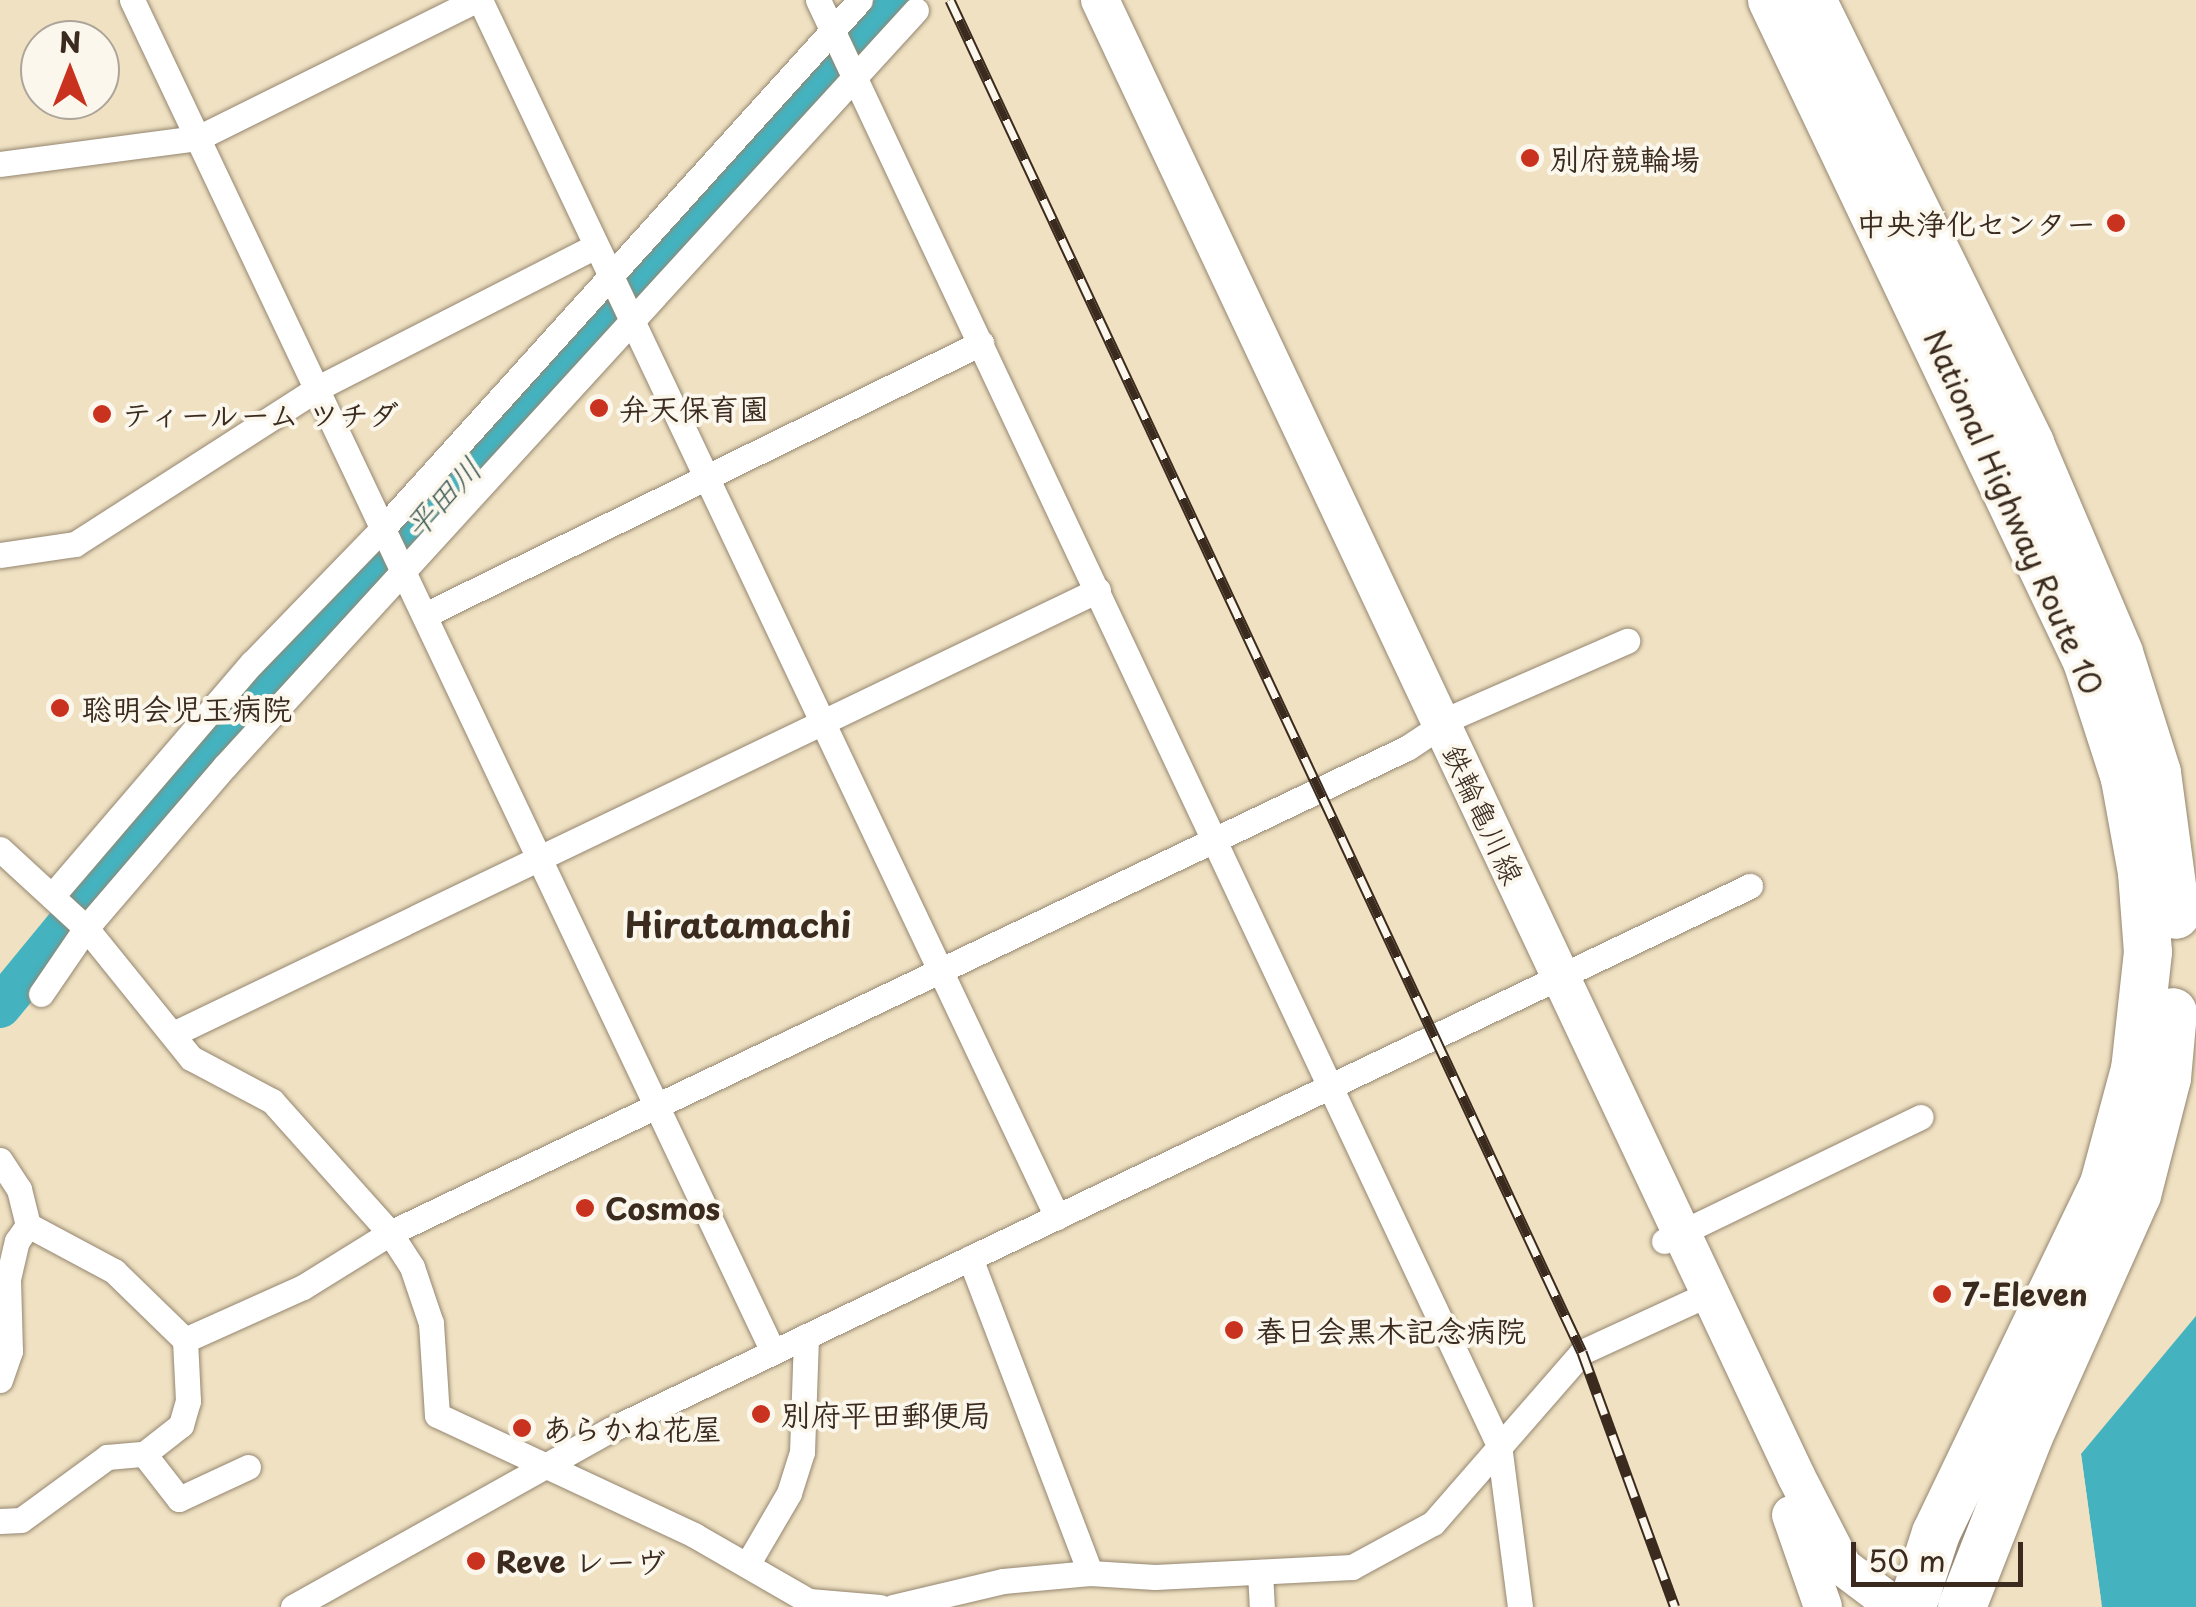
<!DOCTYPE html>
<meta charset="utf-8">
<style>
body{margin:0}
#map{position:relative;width:2196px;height:1607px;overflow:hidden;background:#efe1c2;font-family:"Playpen Sans","Klee One",sans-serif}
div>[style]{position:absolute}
.water>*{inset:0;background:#44b2bf}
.pier>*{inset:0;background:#efe1c2}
.river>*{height:42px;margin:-21px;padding:0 21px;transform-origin:21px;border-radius:21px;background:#44b2bf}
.roads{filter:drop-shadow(0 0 2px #958670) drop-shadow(0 0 2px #958670)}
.street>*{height:25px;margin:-12.5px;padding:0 12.5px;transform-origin:12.5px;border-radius:12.5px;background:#fff}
.secondary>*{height:38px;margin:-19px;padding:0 19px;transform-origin:19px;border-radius:19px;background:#fff}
.highway>*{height:48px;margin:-24px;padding:0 24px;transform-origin:24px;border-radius:24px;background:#fff}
.rail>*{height:11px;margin-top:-5.5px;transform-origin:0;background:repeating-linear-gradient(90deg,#fbf7ec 0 22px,#3b2a1e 0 44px);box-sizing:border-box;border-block:2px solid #3b2a1e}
.dots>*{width:28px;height:28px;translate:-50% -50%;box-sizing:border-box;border:5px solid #fbf7ec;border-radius:50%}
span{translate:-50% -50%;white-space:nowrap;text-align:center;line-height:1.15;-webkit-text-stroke:8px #fbf7ec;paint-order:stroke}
.poi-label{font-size:30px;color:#3b2a1e;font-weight:700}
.left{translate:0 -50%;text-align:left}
.right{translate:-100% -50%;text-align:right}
.street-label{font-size:30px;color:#3b2a1e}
.water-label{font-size:32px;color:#3e5a56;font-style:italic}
.quarter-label{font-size:35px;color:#3b2a1e;font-weight:700}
.north{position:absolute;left:20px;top:20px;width:100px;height:100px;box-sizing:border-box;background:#fbf7ec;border:2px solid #aea59a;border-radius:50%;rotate:0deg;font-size:28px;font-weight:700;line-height:40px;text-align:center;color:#3b2a1e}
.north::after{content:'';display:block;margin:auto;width:35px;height:45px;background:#c8321e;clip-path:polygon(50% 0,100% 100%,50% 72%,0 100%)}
.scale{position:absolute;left:1851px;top:1542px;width:172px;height:45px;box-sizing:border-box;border:5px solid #3b2a1e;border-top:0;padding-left:12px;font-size:30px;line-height:35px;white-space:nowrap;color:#3b2a1e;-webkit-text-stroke:8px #fbf7ec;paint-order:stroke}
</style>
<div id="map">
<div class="water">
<i style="clip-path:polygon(2196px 1316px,2196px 1607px,2102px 1607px,2081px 1454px)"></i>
</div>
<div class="pier">
<i style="clip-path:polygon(2081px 1454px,2102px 1607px,2076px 1459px)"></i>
</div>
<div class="river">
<i style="left:0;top:1007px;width:334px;rotate:-50.6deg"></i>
<i style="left:212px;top:749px;width:332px;rotate:-47.8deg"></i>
<i style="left:435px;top:503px;width:325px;rotate:-45.9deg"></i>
<i style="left:661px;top:270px;width:360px;rotate:-48.6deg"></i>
</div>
<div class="roads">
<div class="street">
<i style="left:132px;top:0;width:1496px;rotate:64.63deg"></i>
<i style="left:480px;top:0;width:1347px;rotate:64.63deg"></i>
<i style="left:818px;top:0;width:1597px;rotate:64.77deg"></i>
<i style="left:1499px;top:1445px;width:163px;rotate:82.6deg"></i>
<i style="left:0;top:164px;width:200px;rotate:-7.5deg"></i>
<i style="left:198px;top:138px;width:310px;rotate:-26.4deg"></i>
<i style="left:0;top:555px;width:76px;rotate:-8.3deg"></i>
<i style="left:75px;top:544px;width:289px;rotate:-32.7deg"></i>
<i style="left:318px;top:388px;width:309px;rotate:-27.1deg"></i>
<i style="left:427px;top:614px;width:617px;rotate:-26.07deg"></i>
<i style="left:0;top:849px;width:117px;rotate:42.6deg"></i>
<i style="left:86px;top:928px;width:167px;rotate:51.1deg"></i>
<i style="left:191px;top:1058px;width:92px;rotate:28deg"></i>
<i style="left:272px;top:1101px;width:177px;rotate:48.2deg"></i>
<i style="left:390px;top:1233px;width:40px;rotate:57.1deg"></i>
<i style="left:412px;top:1267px;width:59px;rotate:71.3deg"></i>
<i style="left:431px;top:1323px;width:92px;rotate:86.3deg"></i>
<i style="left:437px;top:1415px;width:284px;rotate:25deg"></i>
<i style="left:694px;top:1535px;width:133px;rotate:29.9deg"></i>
<i style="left:809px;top:1601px;width:71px;rotate:4.8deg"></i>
<i style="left:52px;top:896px;width:307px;rotate:-49.4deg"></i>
<i style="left:252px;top:663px;width:190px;rotate:-45.9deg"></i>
<i style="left:384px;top:527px;width:710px;rotate:-47.91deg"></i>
<i style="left:41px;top:994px;width:80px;rotate:-55.7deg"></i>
<i style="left:86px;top:928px;width:213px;rotate:-49.4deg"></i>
<i style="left:225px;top:766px;width:1024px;rotate:-47.57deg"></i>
<i style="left:173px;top:1034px;width:1026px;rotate:-25.64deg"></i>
<i style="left:0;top:1160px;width:35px;rotate:57deg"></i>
<i style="left:19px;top:1189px;width:37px;rotate:76deg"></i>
<i style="left:28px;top:1225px;width:98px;rotate:28.1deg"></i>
<i style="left:114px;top:1271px;width:99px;rotate:44.2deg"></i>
<i style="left:185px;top:1340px;width:129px;rotate:-24.2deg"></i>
<i style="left:303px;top:1287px;width:102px;rotate:-31.8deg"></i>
<i style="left:390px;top:1233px;width:1127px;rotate:-25.5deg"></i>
<i style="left:1407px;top:748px;width:58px;rotate:-33.7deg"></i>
<i style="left:1455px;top:716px;width:188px;rotate:-23.6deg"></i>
<i style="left:1664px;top:1241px;width:285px;rotate:-25.8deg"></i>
<i style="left:970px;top:1258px;width:337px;rotate:69.1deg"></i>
<i style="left:0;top:1380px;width:31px;rotate:-71deg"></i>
<i style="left:10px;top:1351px;width:72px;rotate:-91.6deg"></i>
<i style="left:8px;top:1279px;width:39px;rotate:-77deg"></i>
<i style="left:17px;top:1241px;width:19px;rotate:-55deg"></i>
<i style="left:144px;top:1454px;width:57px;rotate:52.1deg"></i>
<i style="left:179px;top:1499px;width:76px;rotate:-24.9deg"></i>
<i style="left:0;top:1521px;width:21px;rotate:-3deg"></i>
<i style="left:21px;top:1520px;width:107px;rotate:-36.2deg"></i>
<i style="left:107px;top:1457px;width:37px;rotate:-5deg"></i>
<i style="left:144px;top:1454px;width:47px;rotate:-38.1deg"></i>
<i style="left:181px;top:1425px;width:25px;rotate:-74deg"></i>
<i style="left:188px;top:1401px;width:61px;rotate:-92.8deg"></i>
<i style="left:747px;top:1565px;width:83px;rotate:-59.7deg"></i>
<i style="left:789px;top:1493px;width:43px;rotate:-72.4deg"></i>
<i style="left:802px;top:1452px;width:116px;rotate:-88deg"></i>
<i style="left:1260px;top:1572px;width:35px;rotate:87deg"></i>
<i style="left:293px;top:1607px;width:365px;rotate:-29.2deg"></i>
<i style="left:612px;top:1429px;width:1261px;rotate:-25.51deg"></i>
<i style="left:893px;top:1607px;width:113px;rotate:-13.3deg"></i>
<i style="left:1003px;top:1581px;width:87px;rotate:-5.3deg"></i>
<i style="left:1090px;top:1573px;width:65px;rotate:3.5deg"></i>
<i style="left:1155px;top:1577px;width:197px;rotate:-2.9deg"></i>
<i style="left:1352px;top:1567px;width:92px;rotate:-28.5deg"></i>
<i style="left:1433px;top:1523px;width:227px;rotate:-48.9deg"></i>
<i style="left:1582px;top:1352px;width:141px;rotate:-24.7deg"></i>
</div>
<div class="secondary">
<i style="left:1100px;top:0;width:1632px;rotate:64.75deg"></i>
<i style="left:1796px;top:1476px;width:102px;rotate:62.7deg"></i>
<i style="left:1843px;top:1567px;width:66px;rotate:37deg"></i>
<i style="left:1791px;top:1515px;width:97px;rotate:70.8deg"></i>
</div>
<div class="highway">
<i style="left:1772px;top:0;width:732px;rotate:64.52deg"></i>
<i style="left:2087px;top:661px;width:124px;rotate:72.1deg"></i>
<i style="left:2125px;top:779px;width:96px;rotate:79.7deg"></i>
<i style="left:2142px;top:873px;width:79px;rotate:85.7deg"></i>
<i style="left:2148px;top:952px;width:118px;rotate:96.3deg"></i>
<i style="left:2135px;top:1069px;width:119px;rotate:105.1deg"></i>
<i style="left:2104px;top:1184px;width:387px;rotate:115.7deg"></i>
<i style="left:1936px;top:1533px;width:78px;rotate:108deg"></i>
<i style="left:1812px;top:0;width:495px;rotate:63.8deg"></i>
<i style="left:2030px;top:444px;width:227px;rotate:66.9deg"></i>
<i style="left:2119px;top:653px;width:126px;rotate:72.4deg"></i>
<i style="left:2157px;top:773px;width:143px;rotate:82.4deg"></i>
<i style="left:1962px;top:1607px;width:184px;rotate:-68.6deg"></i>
<i style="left:2029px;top:1436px;width:264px;rotate:-65.9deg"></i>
<i style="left:2137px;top:1195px;width:121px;rotate:-75.6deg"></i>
<i style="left:2167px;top:1078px;width:66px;rotate:-84.8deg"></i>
</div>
</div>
<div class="rail">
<i style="left:950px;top:0;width:1492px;rotate:64.95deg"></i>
<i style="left:1582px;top:1352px;width:271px;rotate:70deg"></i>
</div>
<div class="dots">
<i style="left:1530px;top:158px;background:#c8321e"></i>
<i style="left:2116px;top:223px;background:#c8321e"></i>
<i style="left:599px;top:408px;background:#c8321e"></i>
<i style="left:102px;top:414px;background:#c8321e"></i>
<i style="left:60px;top:708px;background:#c8321e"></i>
<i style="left:585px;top:1208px;background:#c8321e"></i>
<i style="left:1942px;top:1294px;background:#c8321e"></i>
<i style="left:1234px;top:1330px;background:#c8321e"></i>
<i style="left:761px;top:1414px;background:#c8321e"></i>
<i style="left:522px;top:1428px;background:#c8321e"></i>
<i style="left:476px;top:1561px;background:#c8321e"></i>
</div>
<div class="poi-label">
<span class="left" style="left:1550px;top:158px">別府競輪場</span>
<span class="right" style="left:2096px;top:223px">中央浄化センター</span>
<span class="left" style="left:619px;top:408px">弁天保育園</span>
<span class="left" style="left:122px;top:414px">ティールーム ツチダ</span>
<span class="left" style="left:82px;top:708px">聡明会児玉病院</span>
<span class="left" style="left:605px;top:1208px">Cosmos</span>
<span class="left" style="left:1962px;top:1294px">7-Eleven</span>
<span class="left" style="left:1256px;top:1330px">春日会黒木記念病院</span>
<span class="left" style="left:781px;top:1414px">別府平田郵便局</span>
<span class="left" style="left:542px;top:1428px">あらかね花屋</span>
<span class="left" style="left:496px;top:1561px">Reve レーヴ</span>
</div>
<div class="street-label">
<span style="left:2014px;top:512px;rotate:66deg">National Highway Route 10</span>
<span style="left:1484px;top:814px;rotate:65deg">鉄輪亀川線</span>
</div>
<div class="water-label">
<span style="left:442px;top:497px;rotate:-47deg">平田川</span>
</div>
<div class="quarter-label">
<span style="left:738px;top:924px">Hiratamachi</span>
</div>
<div class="north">N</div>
<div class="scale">50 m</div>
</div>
